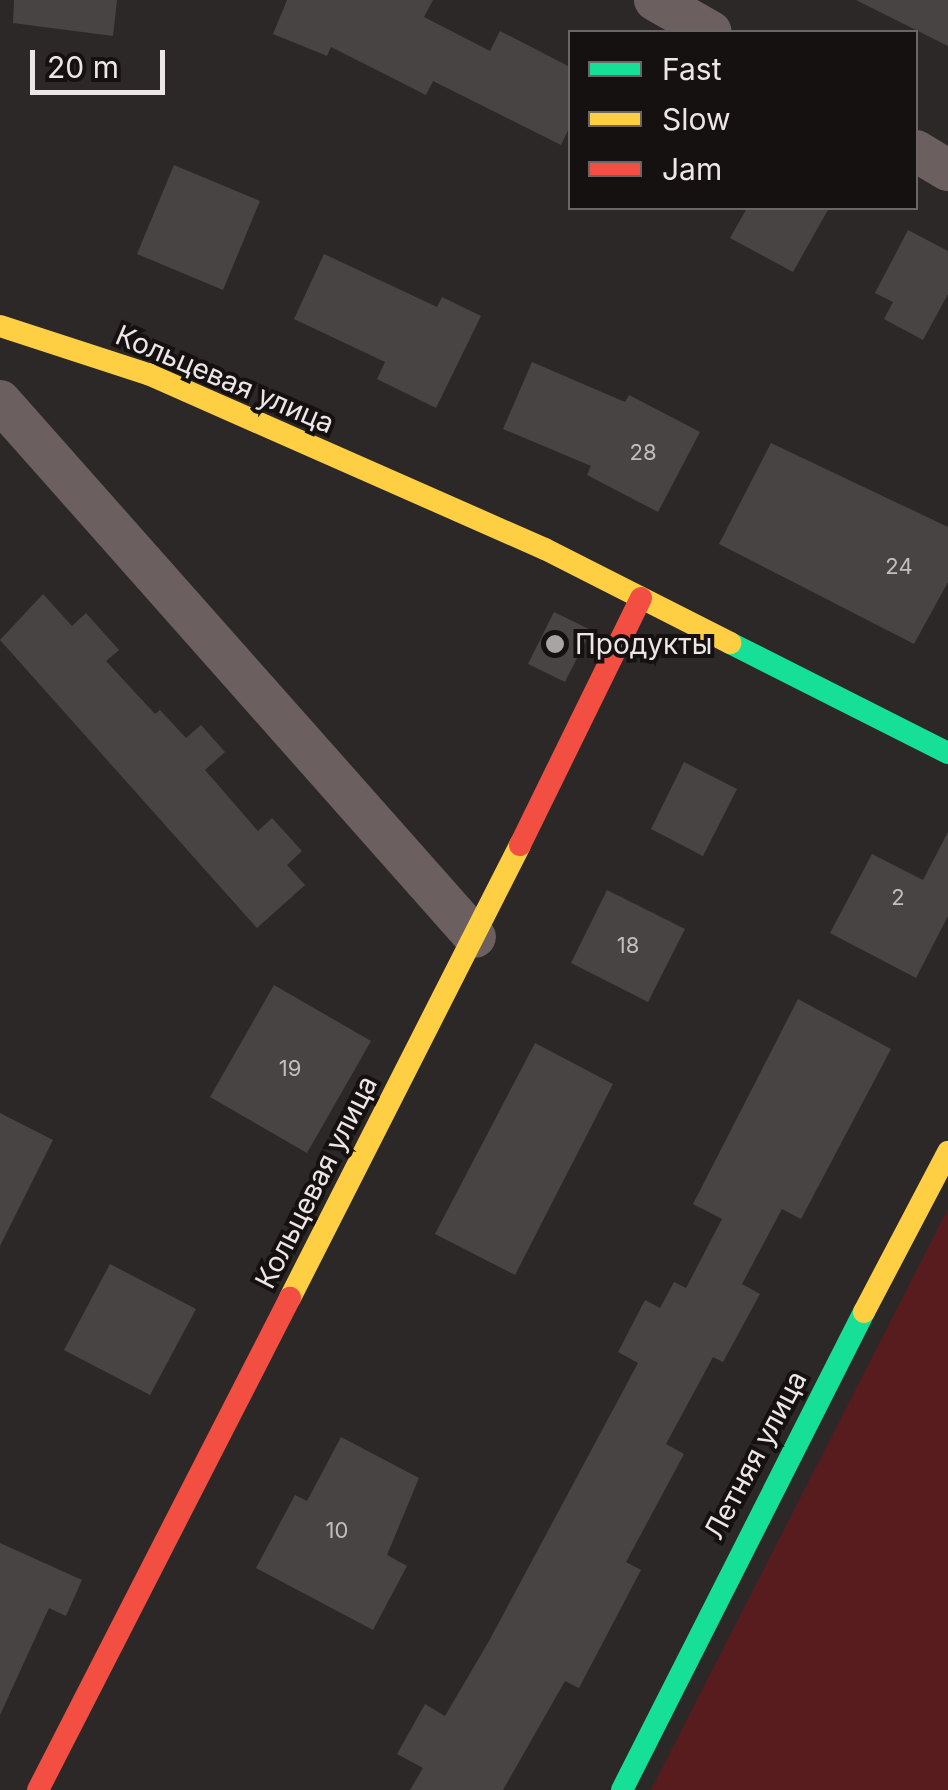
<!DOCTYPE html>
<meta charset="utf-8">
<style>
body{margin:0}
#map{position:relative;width:948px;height:1790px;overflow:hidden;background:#2d2828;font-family:Inter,sans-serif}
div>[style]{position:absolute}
.green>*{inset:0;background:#581c1e}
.building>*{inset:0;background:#484444}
.street>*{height:42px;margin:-21px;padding:0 21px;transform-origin:21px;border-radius:21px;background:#6b605f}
.fast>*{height:22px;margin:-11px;padding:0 11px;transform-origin:11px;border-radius:11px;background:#16e098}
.slow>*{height:22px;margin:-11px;padding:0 11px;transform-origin:11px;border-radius:11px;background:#ffcf43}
.jam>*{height:22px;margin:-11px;padding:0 11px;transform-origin:11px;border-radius:11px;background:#f24e42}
.dots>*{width:28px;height:28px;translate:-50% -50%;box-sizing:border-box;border:5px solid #141110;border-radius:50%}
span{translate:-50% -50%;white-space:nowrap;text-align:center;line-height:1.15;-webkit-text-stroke:8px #141110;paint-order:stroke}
.number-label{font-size:22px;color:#c3bebe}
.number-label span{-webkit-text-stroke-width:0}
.street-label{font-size:28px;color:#ece6e6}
.poi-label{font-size:28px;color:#ece6e6}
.left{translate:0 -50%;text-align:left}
.legend{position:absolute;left:568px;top:30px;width:350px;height:180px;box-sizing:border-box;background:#141110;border:2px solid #6a6666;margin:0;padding:12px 18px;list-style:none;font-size:30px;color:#ece6e6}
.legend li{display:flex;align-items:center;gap:20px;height:50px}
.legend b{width:50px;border:2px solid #6a6666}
.scale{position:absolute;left:30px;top:50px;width:135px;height:45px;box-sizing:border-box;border:5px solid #ece6e6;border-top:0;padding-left:12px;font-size:30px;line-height:35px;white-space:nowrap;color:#ece6e6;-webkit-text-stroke:8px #141110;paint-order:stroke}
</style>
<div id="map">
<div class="green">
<i style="clip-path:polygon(948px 1209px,948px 1790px,651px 1790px)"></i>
</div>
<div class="building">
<i style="clip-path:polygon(14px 0,117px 0,113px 36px,13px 23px)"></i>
<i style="clip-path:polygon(287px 0,433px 0,424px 17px,490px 51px,500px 31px,570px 67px,570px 126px,561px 145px,433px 81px,426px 95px,331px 47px,327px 56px,273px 34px)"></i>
<i style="clip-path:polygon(856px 0,948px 0,948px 46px)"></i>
<i style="clip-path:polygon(174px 165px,260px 201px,223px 290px,137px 254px)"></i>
<i style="clip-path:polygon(747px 208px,829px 208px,793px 272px,730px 238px)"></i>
<i style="clip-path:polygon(908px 230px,948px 251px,948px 294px,923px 340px,884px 319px,893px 302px,875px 293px)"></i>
<i style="clip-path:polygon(324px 254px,437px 307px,442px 297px,481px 316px,436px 408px,377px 379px,385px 362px,294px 319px)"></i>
<i style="clip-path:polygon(532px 362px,625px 402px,629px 395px,700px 432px,658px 512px,587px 475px,591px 466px,503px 429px)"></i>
<i style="clip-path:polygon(771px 443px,948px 527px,948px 582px,914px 644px,719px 544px)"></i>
<i style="clip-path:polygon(43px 594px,72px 626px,86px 613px,119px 650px,106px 661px,155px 714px,160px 710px,186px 738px,201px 725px,225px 752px,205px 770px,258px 831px,272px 818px,302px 851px,287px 865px,305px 885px,257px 928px,0 640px)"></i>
<i style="clip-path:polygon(554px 612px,591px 630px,565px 682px,528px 664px)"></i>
<i style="clip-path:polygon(684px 762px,737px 789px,703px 856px,651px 829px)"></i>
<i style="clip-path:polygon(948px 832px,948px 916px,916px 978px,830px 933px,872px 854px,923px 880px)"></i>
<i style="clip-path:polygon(607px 890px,685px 929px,648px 1002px,571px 963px)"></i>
<i style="clip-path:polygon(274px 985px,371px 1041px,307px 1153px,210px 1097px)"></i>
<i style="clip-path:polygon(798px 999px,891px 1049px,801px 1219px,782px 1209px,742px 1284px,760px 1294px,723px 1362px,713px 1357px,666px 1444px,684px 1454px,626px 1562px,641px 1570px,579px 1688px,565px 1681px,503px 1790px,410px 1790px,423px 1768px,397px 1754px,425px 1704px,445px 1716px,489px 1641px,638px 1363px,618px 1352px,645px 1300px,660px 1308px,674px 1282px,686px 1288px,722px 1219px,693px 1204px)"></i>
<i style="clip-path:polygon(535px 1043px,613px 1084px,515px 1275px,435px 1234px)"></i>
<i style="clip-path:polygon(0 1113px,53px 1140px,0 1246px)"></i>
<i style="clip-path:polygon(110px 1264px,196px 1309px,150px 1395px,64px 1350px)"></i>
<i style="clip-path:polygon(341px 1437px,419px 1478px,387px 1555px,407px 1566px,373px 1630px,256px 1568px,295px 1495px,307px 1501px)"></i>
<i style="clip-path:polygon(0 1543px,82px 1580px,66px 1616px,49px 1608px,0 1715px)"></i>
</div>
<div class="street">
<i style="left:655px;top:0;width:64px;rotate:29.7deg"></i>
<i style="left:916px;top:151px;width:37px;rotate:31deg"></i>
<i style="left:0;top:401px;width:716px;rotate:48.45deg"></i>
</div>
<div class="fast">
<i style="left:730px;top:643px;width:244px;rotate:26.8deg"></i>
<i style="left:622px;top:1790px;width:536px;rotate:-63.15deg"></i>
</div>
<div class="slow">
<i style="left:0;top:326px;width:156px;rotate:18deg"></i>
<i style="left:148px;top:374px;width:434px;rotate:23.8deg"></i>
<i style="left:545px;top:549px;width:208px;rotate:26.9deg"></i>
<i style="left:290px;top:1298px;width:508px;rotate:-63.08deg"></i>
<i style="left:864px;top:1312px;width:181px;rotate:-62.3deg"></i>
</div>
<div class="jam">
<i style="left:520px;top:845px;width:275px;rotate:-63.9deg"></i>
<i style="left:38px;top:1790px;width:553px;rotate:-62.88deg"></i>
</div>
<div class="dots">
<i style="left:555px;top:644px;background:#a9a4a4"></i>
</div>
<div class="number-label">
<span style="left:643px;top:453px">28</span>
<span style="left:899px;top:567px">24</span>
<span style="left:898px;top:898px">2</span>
<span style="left:628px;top:946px">18</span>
<span style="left:290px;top:1069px">19</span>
<span style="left:337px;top:1531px">10</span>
</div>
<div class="street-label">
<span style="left:225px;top:379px;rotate:23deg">Кольцевая улица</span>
<span style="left:316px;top:1182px;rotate:-63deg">Кольцевая улица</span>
<span style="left:755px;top:1455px;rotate:-62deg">Летняя улица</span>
</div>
<div class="poi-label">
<span class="left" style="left:575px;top:644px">Продукты</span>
</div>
<ul class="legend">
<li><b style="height:12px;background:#16e098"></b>Fast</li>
<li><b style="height:12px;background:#ffcf43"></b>Slow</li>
<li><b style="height:12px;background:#f24e42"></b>Jam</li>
</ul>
<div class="scale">20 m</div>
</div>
